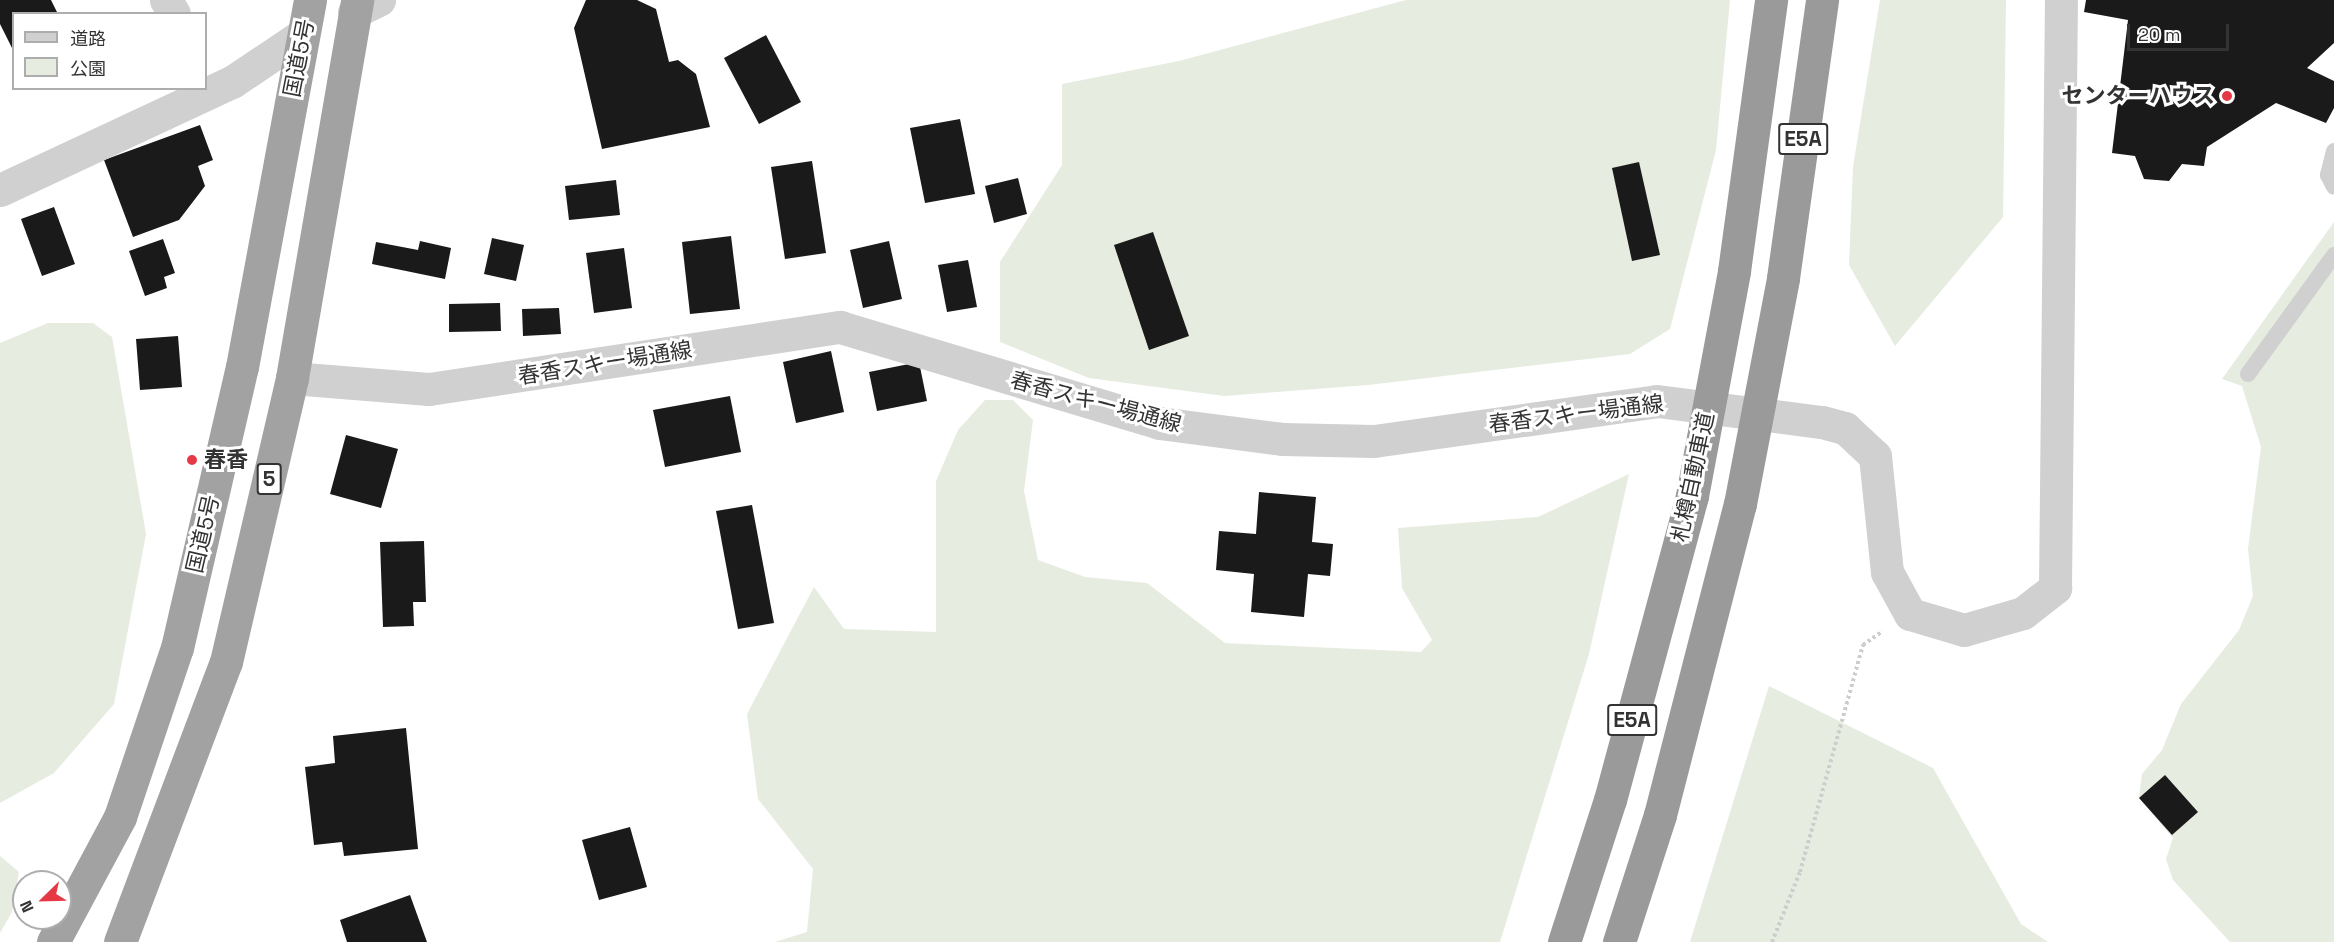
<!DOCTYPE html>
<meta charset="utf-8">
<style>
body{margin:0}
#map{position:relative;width:2334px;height:942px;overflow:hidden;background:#fff;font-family:"Space Grotesk","Noto Sans JP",sans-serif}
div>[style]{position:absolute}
.green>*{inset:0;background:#e6ecdf}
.building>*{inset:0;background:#1a1a1a}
.path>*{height:4px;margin-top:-2px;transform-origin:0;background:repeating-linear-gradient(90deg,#cdcdcd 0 3px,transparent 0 6px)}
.service>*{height:16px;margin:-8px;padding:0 8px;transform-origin:8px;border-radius:8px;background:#d0d0d0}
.minor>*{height:33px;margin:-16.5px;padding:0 16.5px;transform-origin:16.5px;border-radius:16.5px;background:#d0d0d0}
.trunk>*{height:33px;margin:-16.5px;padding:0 16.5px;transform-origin:16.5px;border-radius:16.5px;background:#a2a2a2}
.motorway>*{height:33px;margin:-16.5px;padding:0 16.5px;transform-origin:16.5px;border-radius:16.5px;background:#9a9a9a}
.dots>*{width:16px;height:16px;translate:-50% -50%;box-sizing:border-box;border:3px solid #fff;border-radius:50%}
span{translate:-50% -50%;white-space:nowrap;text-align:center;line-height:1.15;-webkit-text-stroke:6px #fff;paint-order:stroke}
.shield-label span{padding:2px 4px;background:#fff;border:2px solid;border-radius:4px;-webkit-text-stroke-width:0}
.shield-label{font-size:21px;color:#333;font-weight:700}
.street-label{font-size:22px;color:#333}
.poi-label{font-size:22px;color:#333;font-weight:700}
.right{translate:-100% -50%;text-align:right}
.left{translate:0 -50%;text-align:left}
.legend{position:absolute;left:12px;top:12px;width:195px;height:78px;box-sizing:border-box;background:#fff;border:2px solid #adadad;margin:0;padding:8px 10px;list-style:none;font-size:18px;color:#333}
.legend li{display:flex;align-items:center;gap:12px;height:30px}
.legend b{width:30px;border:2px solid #adadad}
.north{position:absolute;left:12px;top:870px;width:60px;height:60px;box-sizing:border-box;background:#fff;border:2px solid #adadad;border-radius:50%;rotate:247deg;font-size:16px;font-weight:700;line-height:24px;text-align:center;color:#333}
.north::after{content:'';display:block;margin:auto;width:21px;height:27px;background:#e63946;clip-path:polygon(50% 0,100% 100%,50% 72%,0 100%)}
.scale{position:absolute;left:2127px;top:24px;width:102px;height:27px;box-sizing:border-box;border:3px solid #333;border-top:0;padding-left:8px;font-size:18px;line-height:21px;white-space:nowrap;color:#333;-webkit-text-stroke:4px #fff;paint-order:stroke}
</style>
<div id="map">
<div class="green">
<i style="clip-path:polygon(1406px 0,1730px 0,1716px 150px,1670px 329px,1630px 354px,1368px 385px,1224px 396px,1089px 378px,1000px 342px,1000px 262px,1062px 165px,1062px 84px,1179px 61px)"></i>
<i style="clip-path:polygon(1880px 0,2006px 0,2003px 217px,1895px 346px,1849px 265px,1853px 167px)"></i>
<i style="clip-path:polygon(2334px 222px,2334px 942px,2230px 942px,2173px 880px,2166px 859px,2173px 838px,2139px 798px,2142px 774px,2162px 750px,2181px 704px,2239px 630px,2253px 596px,2248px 549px,2261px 447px,2242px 386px,2222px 379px)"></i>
<i style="clip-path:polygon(48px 323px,93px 323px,112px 337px,146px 534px,114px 704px,54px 773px,0 803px,0 343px)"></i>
<i style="clip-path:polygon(985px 400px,1013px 400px,1033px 420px,1024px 491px,1038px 560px,1085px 577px,1147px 583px,1225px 643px,1421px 652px,1432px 640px,1402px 588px,1398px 528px,1538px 517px,1629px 474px,1589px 654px,1500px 942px,775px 942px,807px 932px,813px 869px,758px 799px,747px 714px,814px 587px,844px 629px,936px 632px,936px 481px,958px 430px)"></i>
<i style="clip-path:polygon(1769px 686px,1933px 768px,2021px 924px,2048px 942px,1690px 942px)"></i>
<i style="clip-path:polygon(0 856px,19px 872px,12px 912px,0 933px)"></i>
</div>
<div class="building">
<i style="clip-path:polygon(0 0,51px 0,58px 14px,14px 14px,14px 52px,0 24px)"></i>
<i style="clip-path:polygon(586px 0,637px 0,656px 9px,669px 62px,678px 60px,696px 74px,710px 127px,602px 149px,574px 28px)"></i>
<i style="clip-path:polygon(2086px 0,2334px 0,2334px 43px,2307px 68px,2334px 81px,2334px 108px,2326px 123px,2276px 103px,2207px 147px,2204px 166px,2182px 164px,2169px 181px,2144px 179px,2135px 156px,2112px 153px,2128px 20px,2084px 12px)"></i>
<i style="clip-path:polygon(766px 35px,801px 102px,759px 124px,724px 58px)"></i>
<i style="clip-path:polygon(960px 119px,975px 194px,925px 203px,910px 128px)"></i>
<i style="clip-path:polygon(200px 125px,213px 160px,198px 166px,205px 186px,179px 220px,133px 237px,104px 160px)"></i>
<i style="clip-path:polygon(812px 161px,826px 253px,785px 259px,771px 167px)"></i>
<i style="clip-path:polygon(1639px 162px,1660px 255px,1632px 261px,1612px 168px)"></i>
<i style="clip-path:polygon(1018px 178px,1027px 214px,994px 223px,985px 186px)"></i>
<i style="clip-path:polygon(616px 180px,620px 215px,569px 220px,565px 186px)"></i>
<i style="clip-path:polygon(54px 207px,75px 264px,42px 276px,21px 219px)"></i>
<i style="clip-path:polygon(1153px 232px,1189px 336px,1149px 350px,1114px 245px)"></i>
<i style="clip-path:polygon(731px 236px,740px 309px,690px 314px,682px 242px)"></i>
<i style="clip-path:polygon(492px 238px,524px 245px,516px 281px,484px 274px)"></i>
<i style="clip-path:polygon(163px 239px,175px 273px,164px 277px,167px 288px,145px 296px,129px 251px)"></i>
<i style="clip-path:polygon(420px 241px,451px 248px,445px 279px,372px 264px,376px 242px,418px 250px)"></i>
<i style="clip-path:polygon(889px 241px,902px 299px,863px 308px,850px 250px)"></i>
<i style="clip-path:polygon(624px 248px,632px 308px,594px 313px,586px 253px)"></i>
<i style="clip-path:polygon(968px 260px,977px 307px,947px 312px,938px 265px)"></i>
<i style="clip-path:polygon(500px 303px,501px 331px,449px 332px,449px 304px)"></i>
<i style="clip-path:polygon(559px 308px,561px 334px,523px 336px,522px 309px)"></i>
<i style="clip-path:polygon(178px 336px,182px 387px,140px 390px,136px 339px)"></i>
<i style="clip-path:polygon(831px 351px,844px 412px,796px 423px,783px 362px)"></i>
<i style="clip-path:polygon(919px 362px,927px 401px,877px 411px,869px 372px)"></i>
<i style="clip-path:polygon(730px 396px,741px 452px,665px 467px,653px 410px)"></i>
<i style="clip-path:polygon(346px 435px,398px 449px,381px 508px,330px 494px)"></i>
<i style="clip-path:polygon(1259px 492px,1316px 497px,1312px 542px,1333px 544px,1330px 576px,1308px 574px,1304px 617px,1251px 612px,1254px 574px,1216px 570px,1219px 531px,1256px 534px)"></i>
<i style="clip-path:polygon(752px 505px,774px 623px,738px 629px,716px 511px)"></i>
<i style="clip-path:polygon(424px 541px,426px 602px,413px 602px,414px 626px,383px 627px,380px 542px)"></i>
<i style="clip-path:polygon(406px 728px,418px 849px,344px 856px,342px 842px,314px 845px,305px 767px,335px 763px,333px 736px)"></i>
<i style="clip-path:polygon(2165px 775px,2198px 812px,2172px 835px,2139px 798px)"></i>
<i style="clip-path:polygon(630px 827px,647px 887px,599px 900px,582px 840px)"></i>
<i style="clip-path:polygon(410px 895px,427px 942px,347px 942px,340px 920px)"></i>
</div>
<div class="path">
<i style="left:1772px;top:942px;width:75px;rotate:-68.2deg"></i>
<i style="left:1800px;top:872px;width:236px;rotate:-74.5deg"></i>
<i style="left:1863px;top:645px;width:24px;rotate:-35deg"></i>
</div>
<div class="service">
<i style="left:2334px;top:151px;width:25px;rotate:104deg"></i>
<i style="left:2328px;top:175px;width:13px;rotate:63deg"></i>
<i style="left:2248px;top:374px;width:147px;rotate:-54.1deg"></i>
</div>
<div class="minor">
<i style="left:166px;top:0;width:16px;rotate:60deg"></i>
<i style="left:354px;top:12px;width:28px;rotate:-26deg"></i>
<i style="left:0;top:190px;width:256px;rotate:-25deg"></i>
<i style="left:232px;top:82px;width:84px;rotate:-33.9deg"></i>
<i style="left:292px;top:378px;width:137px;rotate:4.6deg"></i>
<i style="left:429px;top:389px;width:416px;rotate:-8.6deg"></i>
<i style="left:840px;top:327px;width:333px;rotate:16.7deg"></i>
<i style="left:1159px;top:423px;width:124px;rotate:7.4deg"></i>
<i style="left:1282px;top:439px;width:92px;rotate:1.2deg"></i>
<i style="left:1374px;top:441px;width:286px;rotate:-8deg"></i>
<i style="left:1657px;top:401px;width:166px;rotate:7.3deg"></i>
<i style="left:1822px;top:422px;width:24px;rotate:15deg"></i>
<i style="left:1845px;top:428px;width:41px;rotate:43deg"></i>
<i style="left:1875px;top:456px;width:117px;rotate:84.1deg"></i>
<i style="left:1887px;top:572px;width:48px;rotate:61.3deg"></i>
<i style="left:1910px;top:614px;width:56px;rotate:16.5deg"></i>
<i style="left:1964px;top:630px;width:61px;rotate:-16.1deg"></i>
<i style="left:2023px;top:613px;width:41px;rotate:-38deg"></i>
<i style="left:2055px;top:588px;width:588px;rotate:-89.42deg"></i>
</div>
<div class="trunk">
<i style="left:53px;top:942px;width:142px;rotate:-61.8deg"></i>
<i style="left:120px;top:817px;width:178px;rotate:-71.4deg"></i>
<i style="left:177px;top:648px;width:288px;rotate:-77deg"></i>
<i style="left:242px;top:367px;width:373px;rotate:-79.5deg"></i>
<i style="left:120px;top:942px;width:299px;rotate:-69.3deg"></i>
<i style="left:226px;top:662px;width:292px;rotate:-76.9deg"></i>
<i style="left:292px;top:378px;width:384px;rotate:-80.2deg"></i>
</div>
<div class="motorway">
<i style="left:1564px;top:942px;width:149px;rotate:-72.1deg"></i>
<i style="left:1610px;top:800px;width:315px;rotate:-74.9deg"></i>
<i style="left:1692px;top:496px;width:229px;rotate:-79.4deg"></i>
<i style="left:1734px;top:271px;width:274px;rotate:-82.2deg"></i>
<i style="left:1619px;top:942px;width:133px;rotate:-72.1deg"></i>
<i style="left:1660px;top:815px;width:321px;rotate:-75.6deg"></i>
<i style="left:1740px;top:504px;width:230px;rotate:-79.2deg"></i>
<i style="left:1783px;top:278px;width:281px;rotate:-82deg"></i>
</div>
<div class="dots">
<i style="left:2227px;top:96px;background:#e63946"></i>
<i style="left:192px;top:460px;background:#e63946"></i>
</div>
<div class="shield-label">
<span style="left:1803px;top:139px">E5A</span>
<span style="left:269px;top:479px">5</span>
<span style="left:1632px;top:720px">E5A</span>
</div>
<div class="street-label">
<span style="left:299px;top:58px;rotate:-79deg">国道5号</span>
<span style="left:605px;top:363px;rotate:-9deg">春香スキー場通線</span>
<span style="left:1096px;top:402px;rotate:15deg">春香スキー場通線</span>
<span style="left:1576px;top:414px;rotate:-7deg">春香スキー場通線</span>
<span style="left:1693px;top:477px;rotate:-78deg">札樽自動車道</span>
<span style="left:203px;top:534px;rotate:-77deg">国道5号</span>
</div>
<div class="poi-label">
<span class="right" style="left:2215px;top:96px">センターハウス</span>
<span class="left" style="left:204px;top:460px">春香</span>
</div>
<ul class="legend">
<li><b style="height:8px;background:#d0d0d0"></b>道路</li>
<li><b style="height:16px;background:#e6ecdf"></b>公園</li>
</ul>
<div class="north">N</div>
<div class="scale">20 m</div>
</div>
